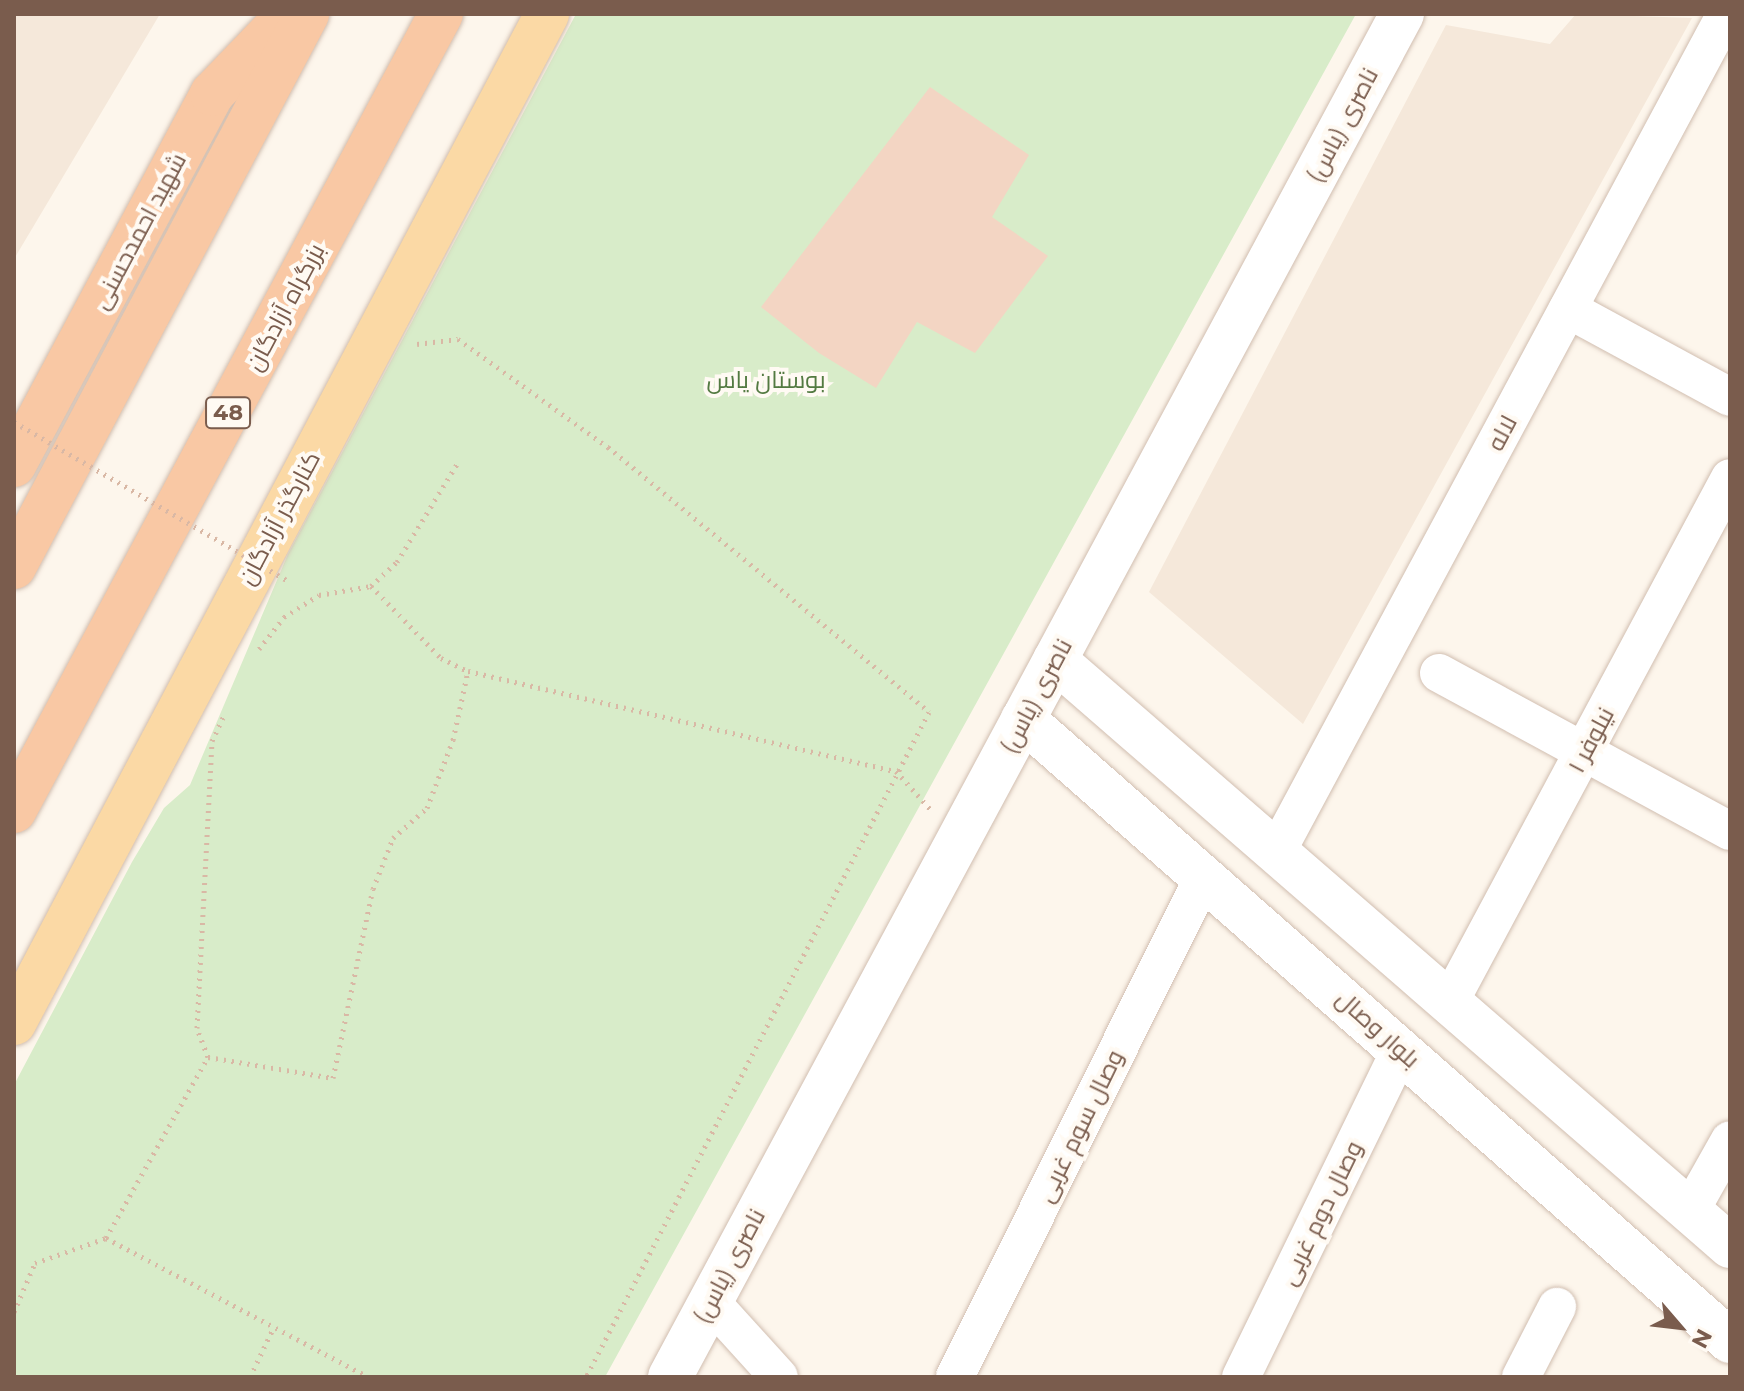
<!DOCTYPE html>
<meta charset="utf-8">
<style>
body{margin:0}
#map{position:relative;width:1744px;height:1391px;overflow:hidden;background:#fdf6ec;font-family:Montserrat,Cairo,sans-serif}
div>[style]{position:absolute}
.residential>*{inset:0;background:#f5e8da}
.green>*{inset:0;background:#d8ecc9}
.building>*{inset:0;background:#f3d5c3}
.path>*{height:5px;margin-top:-2.5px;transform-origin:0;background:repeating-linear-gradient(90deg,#d9b8a5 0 2px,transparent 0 8px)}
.roads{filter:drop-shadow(0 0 2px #d1beb0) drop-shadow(0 0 2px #d1beb0)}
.minor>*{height:38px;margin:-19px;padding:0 19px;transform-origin:19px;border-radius:19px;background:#fff}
.tertiary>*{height:44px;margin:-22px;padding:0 22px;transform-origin:22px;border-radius:22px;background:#fff}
.secondary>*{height:44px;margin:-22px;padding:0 22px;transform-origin:22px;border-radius:22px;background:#fff}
.primary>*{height:44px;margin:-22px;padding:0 22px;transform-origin:22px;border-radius:22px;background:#fbd9a5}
.trunk>*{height:44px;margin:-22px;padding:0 22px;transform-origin:22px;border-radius:22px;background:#f9c8a4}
.path-bridge>*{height:5px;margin-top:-2.5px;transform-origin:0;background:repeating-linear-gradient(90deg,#d9b8a5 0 2px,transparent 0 8px)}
span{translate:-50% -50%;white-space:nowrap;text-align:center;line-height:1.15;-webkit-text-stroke:8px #fffaf3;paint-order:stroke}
.shield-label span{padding:2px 6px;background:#fffaf3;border:2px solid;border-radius:6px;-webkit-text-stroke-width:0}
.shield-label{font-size:22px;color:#7a5c4d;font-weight:700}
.street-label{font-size:24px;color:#7a5c4d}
.park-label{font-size:24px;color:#537a41}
.frame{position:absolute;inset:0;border:16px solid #7a5c4d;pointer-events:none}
.north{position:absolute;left:1640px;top:1287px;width:80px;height:80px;-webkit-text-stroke:6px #fffaf3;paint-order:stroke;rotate:118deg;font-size:22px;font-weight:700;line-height:32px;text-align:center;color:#7a5c4d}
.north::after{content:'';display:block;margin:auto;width:28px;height:36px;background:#7a5c4d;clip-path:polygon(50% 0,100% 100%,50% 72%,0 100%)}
</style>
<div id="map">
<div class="residential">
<i style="clip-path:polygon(14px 14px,160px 14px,14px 259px)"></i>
<i style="clip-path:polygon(1576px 14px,1692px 18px,1303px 724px,1149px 592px,1446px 25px,1550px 44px)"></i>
</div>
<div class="green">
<i style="clip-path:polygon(576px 14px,1356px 14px,605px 1377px,14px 1377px,14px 1085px,132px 862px,164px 808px,190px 785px,288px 554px)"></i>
</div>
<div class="building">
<i style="clip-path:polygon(930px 87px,1029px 155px,992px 217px,1048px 256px,975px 353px,917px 322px,876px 388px,819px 353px,761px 307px)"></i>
</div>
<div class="path">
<i style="left:417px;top:344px;width:41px;rotate:-7deg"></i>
<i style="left:458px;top:339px;width:185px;rotate:35.8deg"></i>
<i style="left:608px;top:447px;width:416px;rotate:39.5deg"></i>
<i style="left:929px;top:712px;width:748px;rotate:117.28deg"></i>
<i style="left:371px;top:586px;width:100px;rotate:45.8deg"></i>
<i style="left:441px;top:658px;width:30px;rotate:26deg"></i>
<i style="left:468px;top:671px;width:440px;rotate:13.2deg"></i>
<i style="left:896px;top:771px;width:52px;rotate:48.1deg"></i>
<i style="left:259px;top:649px;width:41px;rotate:-52deg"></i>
<i style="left:284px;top:617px;width:41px;rotate:-32.2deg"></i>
<i style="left:319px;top:595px;width:53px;rotate:-9.8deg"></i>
<i style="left:371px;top:586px;width:35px;rotate:-43deg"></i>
<i style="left:397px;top:562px;width:119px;rotate:-58.5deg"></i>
<i style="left:208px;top:1057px;width:127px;rotate:9.5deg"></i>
<i style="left:333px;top:1078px;width:193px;rotate:-78.1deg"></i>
<i style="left:373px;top:889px;width:55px;rotate:-68.6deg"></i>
<i style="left:393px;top:838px;width:45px;rotate:-41.4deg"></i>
<i style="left:427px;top:808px;width:73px;rotate:-69.1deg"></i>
<i style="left:453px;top:740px;width:71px;rotate:-77.7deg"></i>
<i style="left:106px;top:1238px;width:208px;rotate:-60.6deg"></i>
<i style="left:208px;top:1057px;width:31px;rotate:-111deg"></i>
<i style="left:197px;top:1028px;width:287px;rotate:-87deg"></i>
<i style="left:212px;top:741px;width:29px;rotate:-65deg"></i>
<i style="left:14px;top:1312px;width:53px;rotate:-66.8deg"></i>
<i style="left:35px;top:1263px;width:75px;rotate:-19.4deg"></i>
<i style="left:106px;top:1238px;width:297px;rotate:27.9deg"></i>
<i style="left:250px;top:1377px;width:55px;rotate:-64.4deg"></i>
</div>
<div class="roads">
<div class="minor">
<i style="left:1568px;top:309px;width:184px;rotate:28.5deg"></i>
<i style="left:1439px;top:673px;width:331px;rotate:28.5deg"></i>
<i style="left:1277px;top:851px;width:950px;rotate:-61.79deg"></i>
<i style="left:1450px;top:1001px;width:593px;rotate:-61.84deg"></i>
<i style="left:1690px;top:1211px;width:81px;rotate:-60.6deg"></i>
<i style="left:711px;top:1302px;width:101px;rotate:47.8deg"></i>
<i style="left:955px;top:1377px;width:559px;rotate:-63.57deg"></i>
<i style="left:1241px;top:1377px;width:365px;rotate:-64deg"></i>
<i style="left:1521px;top:1377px;width:79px;rotate:-62.8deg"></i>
</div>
<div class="tertiary">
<i style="left:670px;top:1377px;width:1547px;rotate:-61.76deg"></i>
</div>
<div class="secondary">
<i style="left:1055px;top:660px;width:894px;rotate:40.96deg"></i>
<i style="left:1023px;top:719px;width:942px;rotate:41.34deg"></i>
</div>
<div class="primary">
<i style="left:14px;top:1023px;width:1141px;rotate:-62.15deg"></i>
</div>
<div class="trunk">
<i style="left:14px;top:465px;width:421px;rotate:-61.9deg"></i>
<i style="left:212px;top:94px;width:111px;rotate:-46.1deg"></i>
<i style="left:14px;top:567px;width:626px;rotate:-62.08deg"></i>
<i style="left:14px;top:811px;width:904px;rotate:-61.82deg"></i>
</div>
</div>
<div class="path-bridge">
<i style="left:14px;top:422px;width:317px;rotate:30.1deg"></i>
</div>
<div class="shield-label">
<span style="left:228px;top:413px">48</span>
</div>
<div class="street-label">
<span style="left:1342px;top:125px;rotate:-62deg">ناصری (یاس)</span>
<span style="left:139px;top:231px;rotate:-62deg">شهید احمدحسنی</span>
<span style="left:285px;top:307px;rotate:-62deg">بزرگراه آزادگان</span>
<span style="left:1502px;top:433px;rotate:-62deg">لاله</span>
<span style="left:279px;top:518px;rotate:-62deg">کنارگذر آزادگان</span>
<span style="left:1036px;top:696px;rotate:-62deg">ناصری (یاس)</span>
<span style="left:1591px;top:740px;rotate:-62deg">نیلوفر ۱</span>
<span style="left:1378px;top:1029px;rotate:42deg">بلوار وصال</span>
<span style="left:1080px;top:1126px;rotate:-64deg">وصال سوم غربی</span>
<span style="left:1321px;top:1213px;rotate:-64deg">وصال دوم غربی</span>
<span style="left:729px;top:1266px;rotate:-62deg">ناصری (یاس)</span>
</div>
<div class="park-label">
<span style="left:766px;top:380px">بوستان یاس</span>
</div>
<div class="frame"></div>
<div class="north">N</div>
</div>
